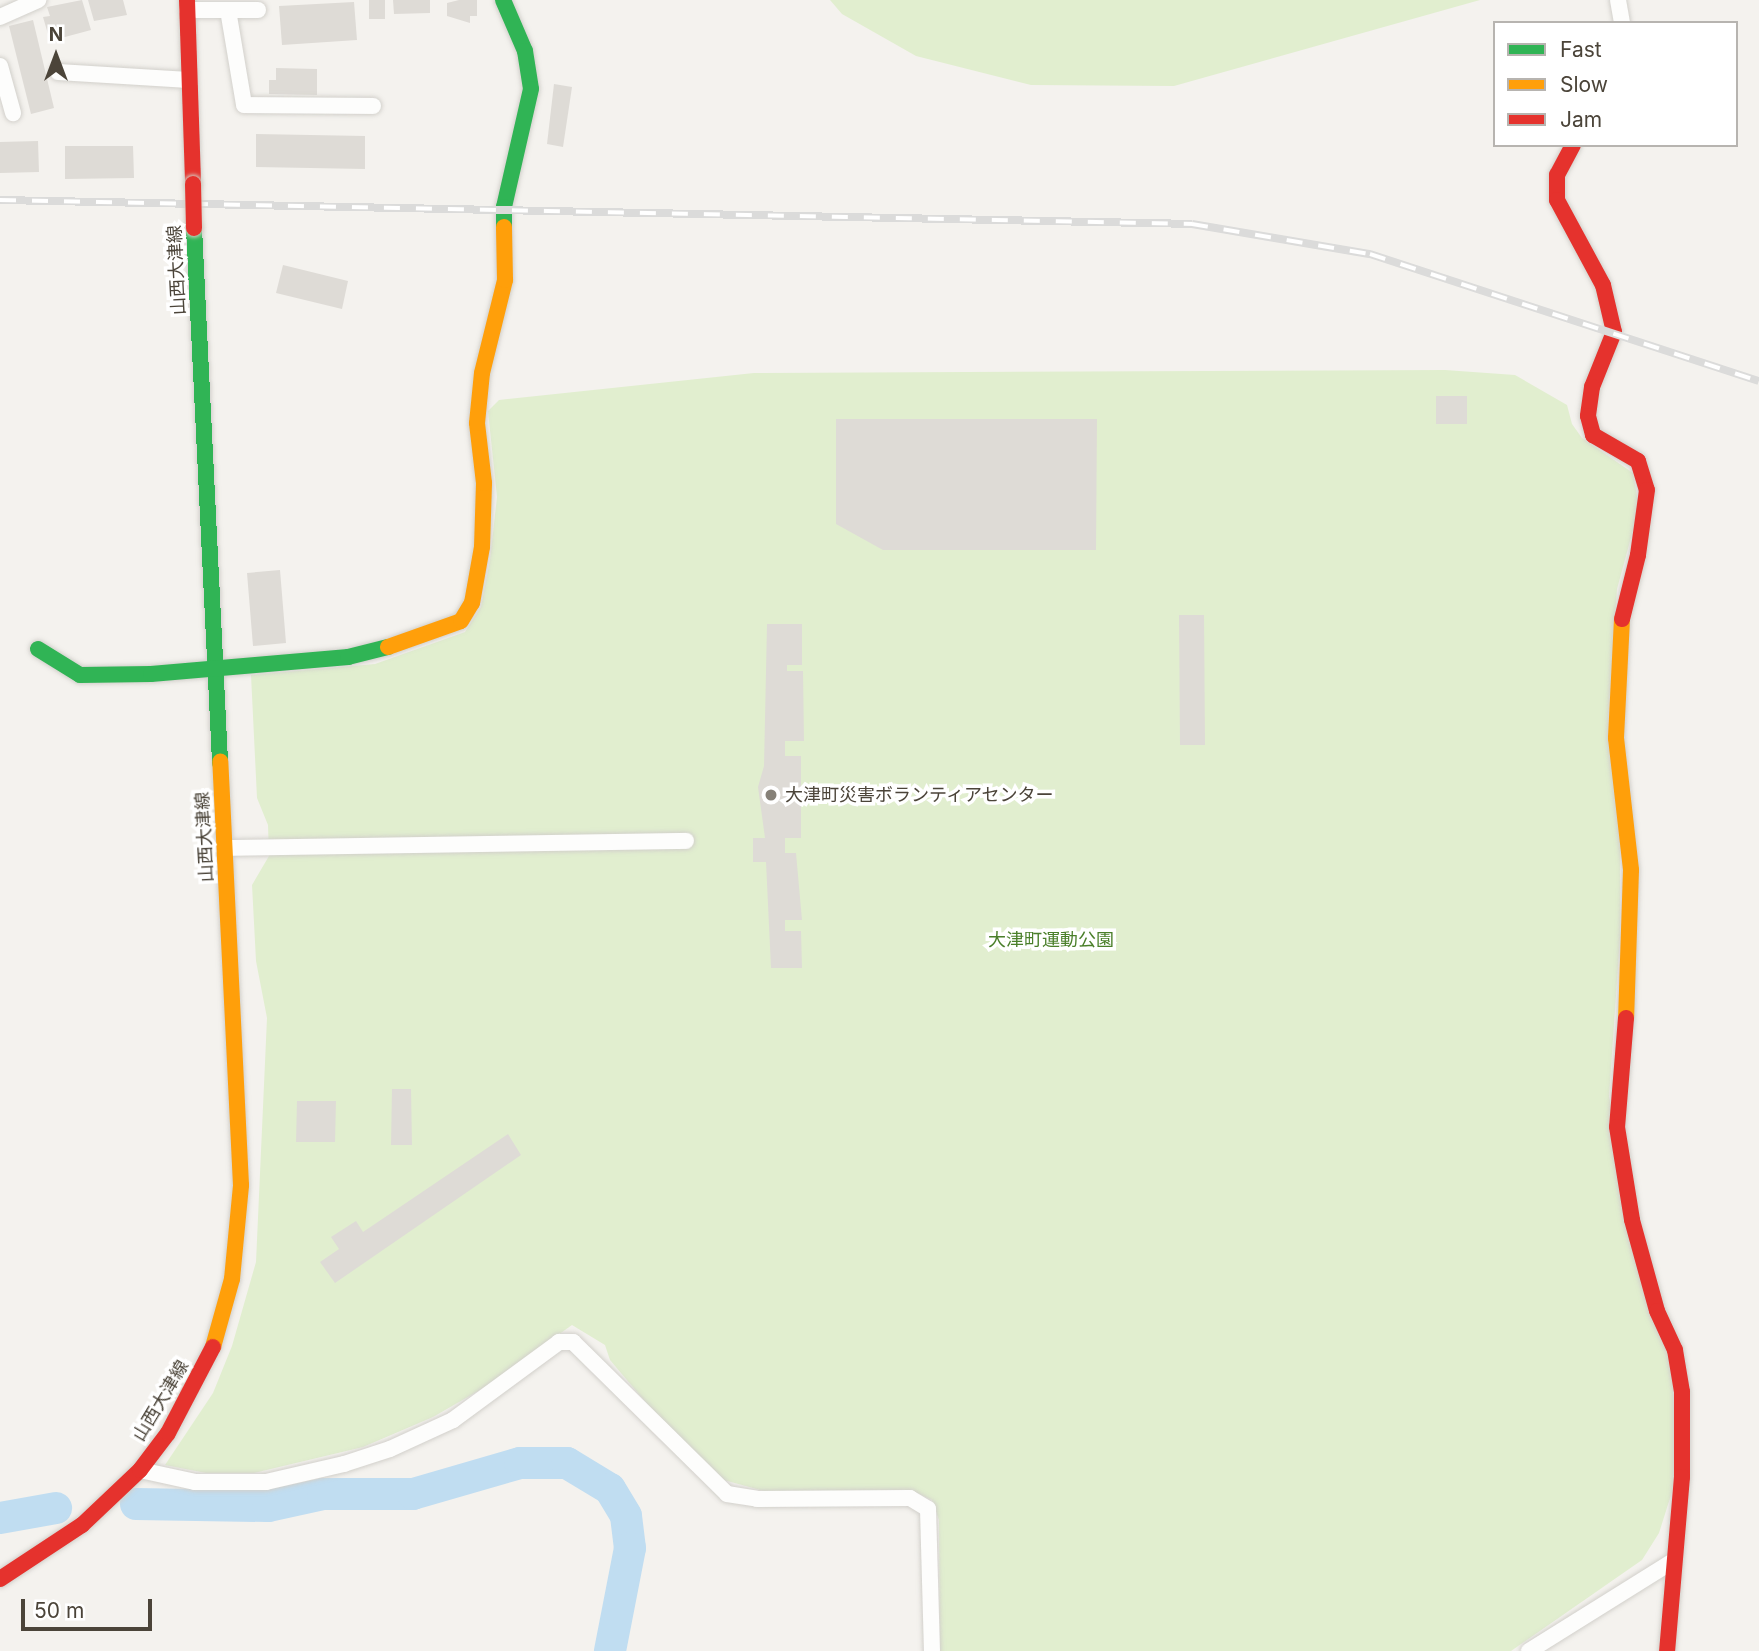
<!DOCTYPE html>
<meta charset="utf-8">
<style>
body{margin:0}
#map{position:relative;width:1759px;height:1651px;overflow:hidden;background:#f4f2ee;font-family:Inter,"Noto Sans JP",sans-serif}
div>[style]{position:absolute}
.green>*{inset:0;background:#e1eecf}
.river>*{height:32px;margin:-16px;padding:0 16px;transform-origin:16px;border-radius:16px;background:#c0ddf1}
.building>*{inset:0;background:#dedbd6}
.roads{filter:drop-shadow(0 0 2px #d2d0cb) drop-shadow(0 0 2px #d2d0cb)}
.street>*{height:16px;margin:-8px;padding:0 8px;transform-origin:8px;border-radius:8px;background:#fdfdfc}
.fast>*{height:16px;margin:-8px;padding:0 8px;transform-origin:8px;border-radius:8px;background:#30b455}
.slow>*{height:16px;margin:-8px;padding:0 8px;transform-origin:8px;border-radius:8px;background:#ff9f0a}
.jam>*{height:16px;margin:-8px;padding:0 8px;transform-origin:8px;border-radius:8px;background:#e5322d}
.rail>*{height:8px;margin-top:-4px;transform-origin:0;background:repeating-linear-gradient(90deg,#fff 0 16px,#dbdbda 0 32px);box-sizing:border-box;border-block:2px solid #dbdbda}
.bridges{filter:drop-shadow(0 0 2px #d3cfc5) drop-shadow(0 0 2px #d3cfc5)}
.jam-bridge>*{height:16px;margin:-8px;padding:0 8px;transform-origin:8px;border-radius:8px;background:#e5322d}
.dots>*{width:19px;height:19px;translate:-50% -50%;box-sizing:border-box;border:4px solid #fff;border-radius:50%}
span{translate:-50% -50%;white-space:nowrap;text-align:center;line-height:1.15;-webkit-text-stroke:7px #fff;paint-order:stroke}
.street-label{font-size:18px;color:#4b4439}
.poi-label{font-size:18px;color:#4b4439}
.left{translate:0 -50%;text-align:left}
.park-label{font-size:18px;color:#4a7f2a}
.legend{position:absolute;left:1493px;top:21px;width:245px;height:126px;box-sizing:border-box;background:#fff;border:2px solid #b7b4b0;margin:0;padding:9px 12px;list-style:none;font-size:21px;color:#4b4439}
.legend li{display:flex;align-items:center;gap:14px;height:35px}
.legend b{width:35px;border:2px solid #b7b4b0}
.north{position:absolute;left:21px;top:21px;width:70px;height:70px;-webkit-text-stroke:5px #fff;paint-order:stroke;rotate:0deg;font-size:19px;font-weight:700;line-height:28px;text-align:center;color:#4b4439}
.north::after{content:'';display:block;margin:auto;width:24px;height:32px;background:#4b4439;clip-path:polygon(50% 0,100% 100%,50% 72%,0 100%)}
.scale{position:absolute;left:21px;top:1599px;width:131px;height:32px;box-sizing:border-box;border:4px solid #4b4439;border-top:0;padding-left:9px;font-size:21px;line-height:24px;white-space:nowrap;color:#4b4439;-webkit-text-stroke:5px #fff;paint-order:stroke}
</style>
<div id="map">
<div class="green">
<i style="clip-path:polygon(830px 0,1480px 0,1174px 86px,1031px 85px,916px 56px,842px 14px)"></i>
<i style="clip-path:polygon(1445px 370px,1515px 375px,1567px 405px,1572px 424px,1582px 438px,1633px 473px,1639px 508px,1617px 589px,1608px 722px,1620px 810px,1620px 937px,1609px 1097px,1672px 1364px,1677px 1476px,1659px 1533px,1642px 1560px,1511px 1651px,940px 1651px,939px 1520px,932px 1500px,915px 1492px,764px 1491px,720px 1479px,670px 1431px,610px 1360px,605px 1345px,572px 1325px,485px 1387px,433px 1417px,363px 1447px,254px 1473px,206px 1473px,165px 1465px,213px 1393px,232px 1346px,256px 1262px,267px 1018px,256px 961px,252px 885px,269px 856px,268px 825px,257px 798px,251px 675px,375px 664px,465px 632px,481px 607px,490px 560px,497px 497px,488px 411px,499px 400px,754px 373px)"></i>
</div>
<div class="river">
<i style="left:136px;top:1504px;width:132px;rotate:0.9deg"></i>
<i style="left:268px;top:1506px;width:56px;rotate:-12.3deg"></i>
<i style="left:323px;top:1494px;width:90px"></i>
<i style="left:413px;top:1494px;width:111px;rotate:-16.2deg"></i>
<i style="left:520px;top:1463px;width:47px"></i>
<i style="left:567px;top:1463px;width:50px;rotate:31.2deg"></i>
<i style="left:610px;top:1489px;width:31px;rotate:59deg"></i>
<i style="left:626px;top:1516px;width:32px;rotate:83deg"></i>
<i style="left:630px;top:1548px;width:105px;rotate:101deg"></i>
<i style="left:0;top:1518px;width:57px;rotate:-10.1deg"></i>
</div>
<div class="building">
<i style="clip-path:polygon(82px 0,91px 30px,50px 41px,43px 17px,50px 16px,47px 7px)"></i>
<i style="clip-path:polygon(88px 0,123px 0,127px 15px,94px 21px)"></i>
<i style="clip-path:polygon(369px 0,385px 0,385px 19px,369px 19px)"></i>
<i style="clip-path:polygon(393px 0,430px 0,430px 13px,394px 14px)"></i>
<i style="clip-path:polygon(459px 0,477px 0,477px 16px,470px 16px,470px 23px,447px 16px,447px 3px)"></i>
<i style="clip-path:polygon(354px 2px,357px 40px,282px 45px,279px 6px)"></i>
<i style="clip-path:polygon(33px 20px,54px 108px,31px 114px,9px 26px)"></i>
<i style="clip-path:polygon(276px 68px,317px 69px,317px 95px,269px 94px,269px 80px,276px 80px)"></i>
<i style="clip-path:polygon(554px 84px,572px 87px,563px 147px,547px 144px)"></i>
<i style="clip-path:polygon(256px 134px,365px 136px,365px 169px,256px 167px)"></i>
<i style="clip-path:polygon(38px 141px,39px 172px,0 173px,0 142px)"></i>
<i style="clip-path:polygon(65px 146px,133px 146px,134px 178px,65px 179px)"></i>
<i style="clip-path:polygon(283px 265px,348px 281px,342px 309px,276px 293px)"></i>
<i style="clip-path:polygon(1436px 396px,1467px 396px,1467px 424px,1436px 424px)"></i>
<i style="clip-path:polygon(836px 419px,1097px 419px,1096px 550px,883px 550px,836px 524px)"></i>
<i style="clip-path:polygon(280px 570px,286px 643px,253px 646px,247px 573px)"></i>
<i style="clip-path:polygon(1179px 615px,1204px 615px,1205px 745px,1180px 745px)"></i>
<i style="clip-path:polygon(767px 624px,802px 624px,802px 665px,787px 665px,787px 671px,803px 671px,804px 741px,785px 741px,785px 756px,801px 756px,801px 838px,785px 838px,785px 853px,796px 853px,802px 920px,785px 920px,785px 931px,801px 931px,802px 968px,771px 968px,766px 862px,753px 862px,753px 838px,765px 838px,758px 787px,764px 766px)"></i>
<i style="clip-path:polygon(392px 1089px,411px 1089px,412px 1145px,391px 1145px)"></i>
<i style="clip-path:polygon(297px 1101px,336px 1101px,335px 1142px,296px 1142px)"></i>
<i style="clip-path:polygon(508px 1134px,521px 1155px,335px 1283px,320px 1262px,339px 1249px,331px 1237px,356px 1221px,363px 1232px)"></i>
</div>
<div class="roads">
<div class="street">
<i style="left:1618px;top:0;width:23px;rotate:80deg"></i>
<i style="left:187px;top:10px;width:71px"></i>
<i style="left:228px;top:10px;width:96px;rotate:80.4deg"></i>
<i style="left:244px;top:105px;width:129px;rotate:0.4deg"></i>
<i style="left:0;top:17px;width:42px;rotate:-24.1deg"></i>
<i style="left:0;top:66px;width:49px;rotate:74.5deg"></i>
<i style="left:58px;top:72px;width:131px;rotate:3.5deg"></i>
<i style="left:225px;top:848px;width:461px;rotate:-0.9deg"></i>
<i style="left:140px;top:1470px;width:56px;rotate:12.3deg"></i>
<i style="left:195px;top:1482px;width:71px"></i>
<i style="left:266px;top:1482px;width:80px;rotate:-13deg"></i>
<i style="left:344px;top:1464px;width:48px;rotate:-18.1deg"></i>
<i style="left:390px;top:1449px;width:69px;rotate:-24.7deg"></i>
<i style="left:453px;top:1420px;width:132px;rotate:-36.3deg"></i>
<i style="left:559px;top:1342px;width:14px"></i>
<i style="left:573px;top:1342px;width:216px;rotate:44.6deg"></i>
<i style="left:727px;top:1494px;width:30px;rotate:9deg"></i>
<i style="left:757px;top:1499px;width:153px;rotate:-0.4deg"></i>
<i style="left:910px;top:1498px;width:21px;rotate:31deg"></i>
<i style="left:928px;top:1509px;width:142px;rotate:88.4deg"></i>
<i style="left:1529px;top:1651px;width:170px;rotate:-32deg"></i>
</div>
<div class="fast">
<i style="left:503px;top:0;width:56px;rotate:66.7deg"></i>
<i style="left:525px;top:51px;width:38px;rotate:81deg"></i>
<i style="left:531px;top:89px;width:121px;rotate:102.9deg"></i>
<i style="left:504px;top:207px;width:20px;rotate:90deg"></i>
<i style="left:194px;top:228px;width:535px;rotate:87.21deg"></i>
<i style="left:38px;top:649px;width:49px;rotate:31.8deg"></i>
<i style="left:80px;top:675px;width:71px;rotate:-0.8deg"></i>
<i style="left:151px;top:674px;width:198px;rotate:-4.9deg"></i>
<i style="left:348px;top:657px;width:41px;rotate:-14deg"></i>
</div>
<div class="slow">
<i style="left:1622px;top:619px;width:119px;rotate:92.9deg"></i>
<i style="left:1616px;top:738px;width:133px;rotate:83.5deg"></i>
<i style="left:1631px;top:870px;width:148px;rotate:91.9deg"></i>
<i style="left:388px;top:647px;width:77px;rotate:-19.6deg"></i>
<i style="left:461px;top:621px;width:21px;rotate:-59deg"></i>
<i style="left:472px;top:603px;width:57px;rotate:-79.9deg"></i>
<i style="left:482px;top:547px;width:64px;rotate:-88.2deg"></i>
<i style="left:484px;top:483px;width:60px;rotate:-96.7deg"></i>
<i style="left:477px;top:423px;width:50px;rotate:-84.3deg"></i>
<i style="left:482px;top:373px;width:96px;rotate:-76.1deg"></i>
<i style="left:505px;top:280px;width:53px;rotate:-91.1deg"></i>
<i style="left:213px;top:1347px;width:71px;rotate:-74.4deg"></i>
<i style="left:232px;top:1279px;width:94px;rotate:-84.5deg"></i>
<i style="left:241px;top:1185px;width:424px;rotate:-92.8deg"></i>
</div>
<div class="jam">
<i style="left:187px;top:0;width:184px;rotate:88.1deg"></i>
<i style="left:1573px;top:145px;width:34px;rotate:118deg"></i>
<i style="left:1557px;top:175px;width:25px;rotate:90deg"></i>
<i style="left:1557px;top:200px;width:97px;rotate:61.6deg"></i>
<i style="left:1603px;top:285px;width:48px;rotate:76.8deg"></i>
<i style="left:1614px;top:332px;width:59px;rotate:111.8deg"></i>
<i style="left:1592px;top:387px;width:29px;rotate:98deg"></i>
<i style="left:1588px;top:416px;width:20px;rotate:75deg"></i>
<i style="left:1593px;top:435px;width:52px;rotate:30deg"></i>
<i style="left:1638px;top:461px;width:30px;rotate:73deg"></i>
<i style="left:1647px;top:490px;width:66px;rotate:97.9deg"></i>
<i style="left:1638px;top:555px;width:66px;rotate:104deg"></i>
<i style="left:1626px;top:1018px;width:109px;rotate:94.7deg"></i>
<i style="left:1617px;top:1127px;width:94px;rotate:80.8deg"></i>
<i style="left:1632px;top:1220px;width:94px;rotate:74.6deg"></i>
<i style="left:1657px;top:1311px;width:43px;rotate:65.2deg"></i>
<i style="left:1675px;top:1350px;width:43px;rotate:80.5deg"></i>
<i style="left:1682px;top:1392px;width:85px;rotate:90deg"></i>
<i style="left:1682px;top:1477px;width:175px;rotate:94.9deg"></i>
<i style="left:0;top:1579px;width:98px;rotate:-33.4deg"></i>
<i style="left:82px;top:1525px;width:80px;rotate:-43.5deg"></i>
<i style="left:140px;top:1470px;width:46px;rotate:-52.9deg"></i>
<i style="left:168px;top:1433px;width:97px;rotate:-62.4deg"></i>
</div>
</div>
<div class="rail">
<i style="left:0;top:200px;width:1192px;rotate:1.15deg"></i>
<i style="left:1192px;top:224px;width:181px;rotate:9.6deg"></i>
<i style="left:1370px;top:254px;width:409px;rotate:18.1deg"></i>
</div>
<div class="bridges">
<div class="jam-bridge">
<i style="left:193px;top:184px;width:44px;rotate:88.7deg"></i>
</div>
</div>
<div class="dots">
<i style="left:771px;top:795px;background:#868178"></i>
</div>
<div class="street-label">
<span style="left:177px;top:270px;rotate:-93deg">山西大津線</span>
<span style="left:205px;top:837px;rotate:-93deg">山西大津線</span>
<span style="left:161px;top:1401px;rotate:-59deg">山西大津線</span>
</div>
<div class="poi-label">
<span class="left" style="left:785px;top:795px">大津町災害ボランティアセンター</span>
</div>
<div class="park-label">
<span style="left:1051px;top:940px">大津町運動公園</span>
</div>
<ul class="legend">
<li><b style="height:9px;background:#30b455"></b>Fast</li>
<li><b style="height:9px;background:#ff9f0a"></b>Slow</li>
<li><b style="height:9px;background:#e5322d"></b>Jam</li>
</ul>
<div class="north">N</div>
<div class="scale">50 m</div>
</div>
